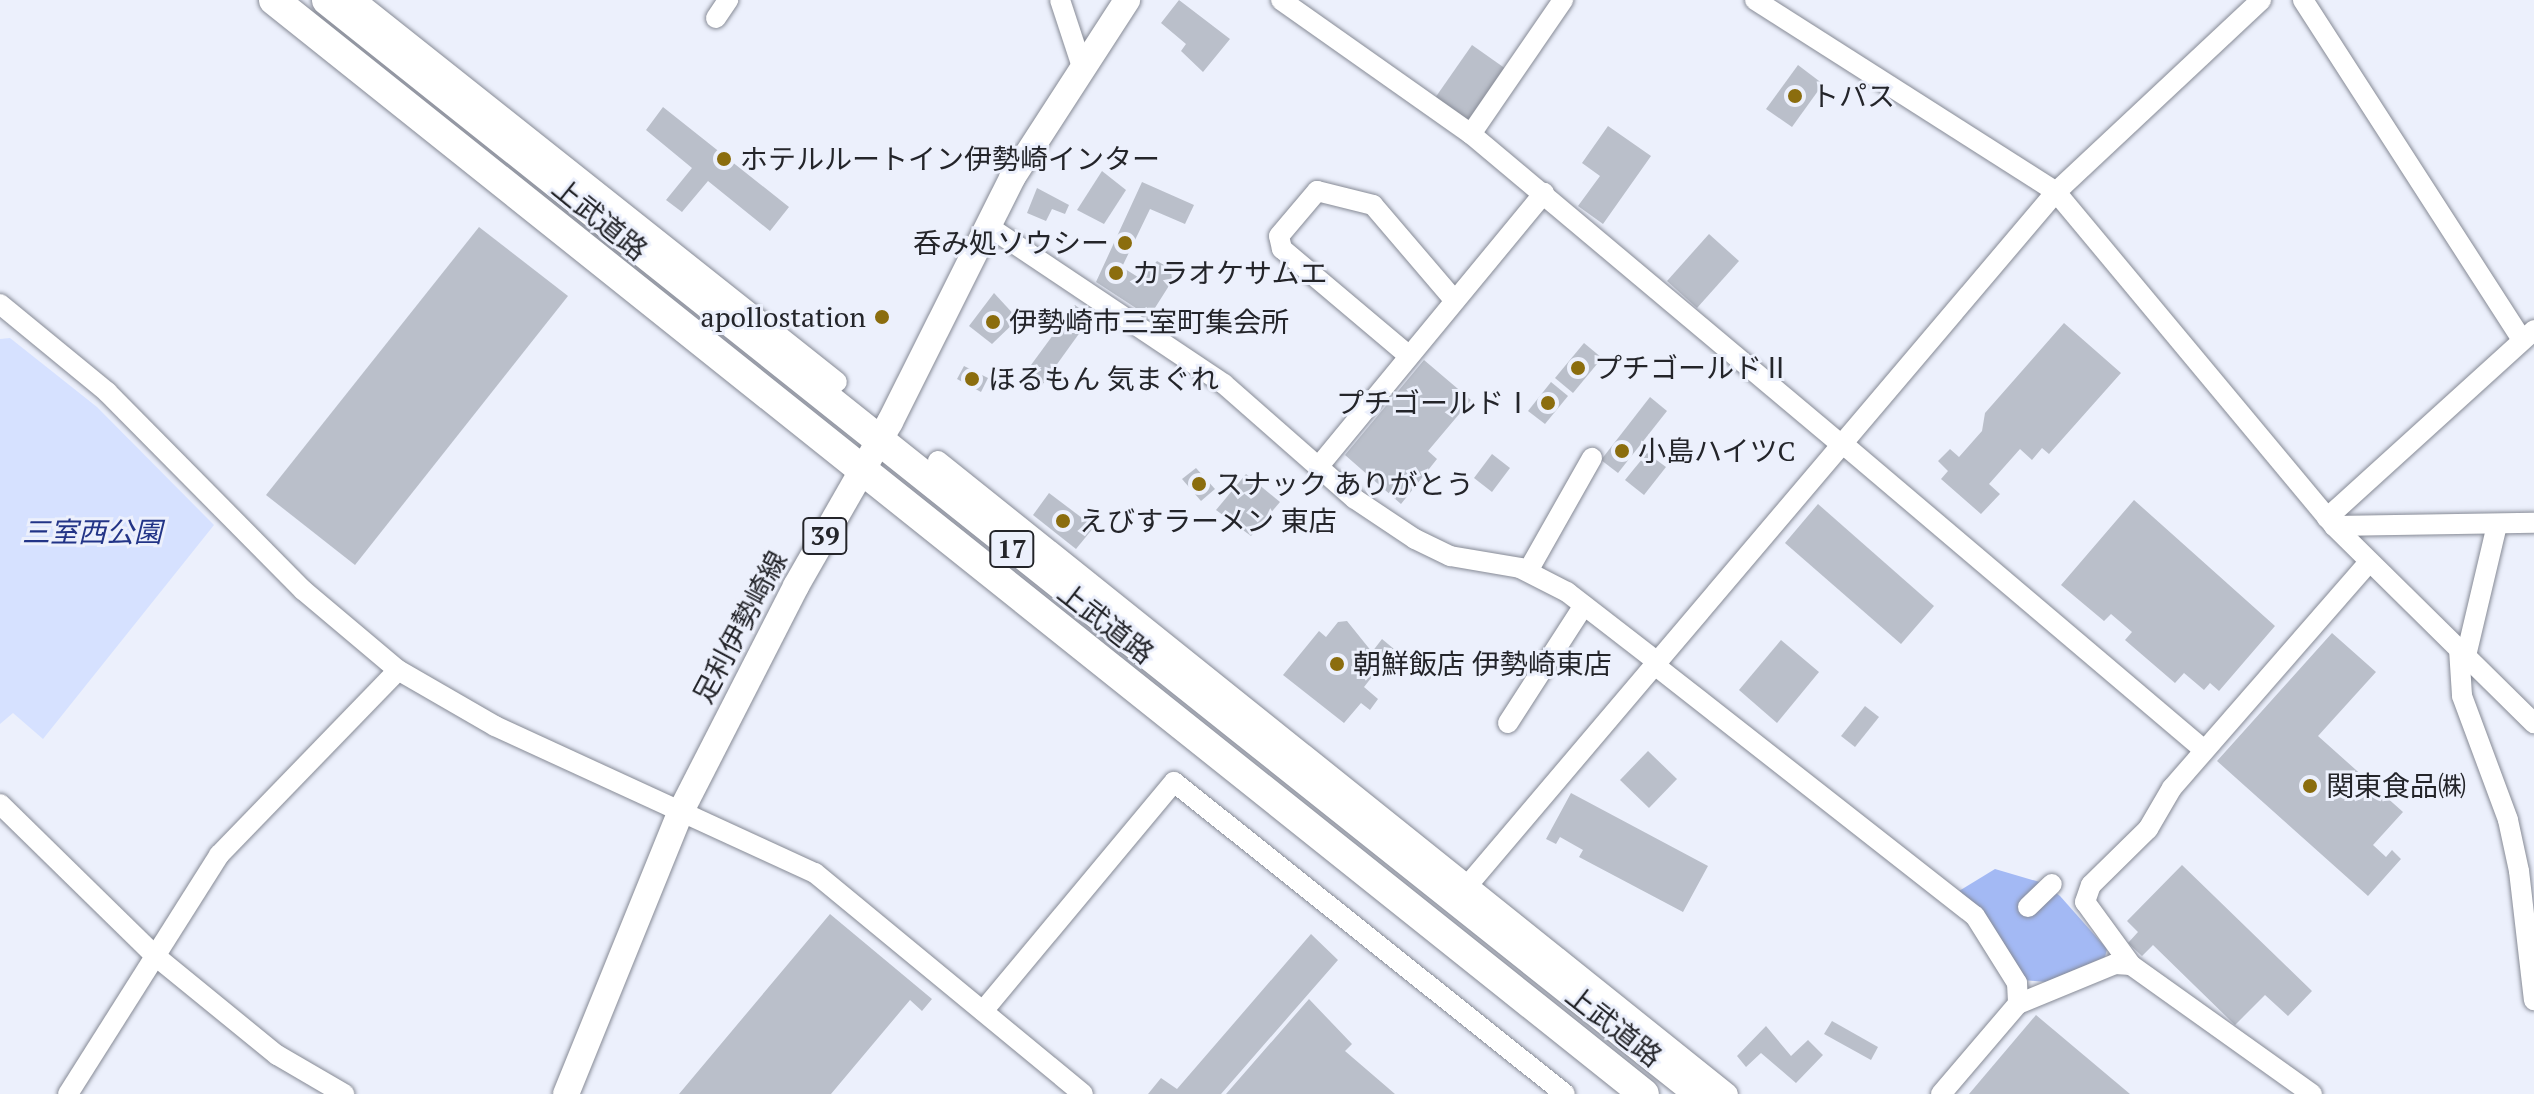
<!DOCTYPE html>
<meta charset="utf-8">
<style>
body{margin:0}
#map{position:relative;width:2534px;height:1094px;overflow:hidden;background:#ecf0fc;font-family:"PT Serif","Noto Sans JP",serif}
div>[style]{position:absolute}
.green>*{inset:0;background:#d6e1ff}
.water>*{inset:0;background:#a3b9f4}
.building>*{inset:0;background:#babfca}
.roads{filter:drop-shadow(0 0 2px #868a95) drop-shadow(0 0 2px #868a95)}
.minor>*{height:20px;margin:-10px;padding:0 10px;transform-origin:10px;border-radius:10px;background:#fff}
.major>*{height:26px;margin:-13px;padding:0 13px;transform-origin:13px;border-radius:13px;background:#fff}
.highway>*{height:30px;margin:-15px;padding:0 15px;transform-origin:15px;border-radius:15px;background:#fff}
.dots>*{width:22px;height:22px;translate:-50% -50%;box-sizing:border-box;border:4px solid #ecf0fc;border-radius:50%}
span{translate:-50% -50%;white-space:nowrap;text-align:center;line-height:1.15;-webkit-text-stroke:6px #ecf0fc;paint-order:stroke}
.shield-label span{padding:2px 6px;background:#ecf0fc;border:2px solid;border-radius:6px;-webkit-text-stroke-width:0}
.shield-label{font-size:26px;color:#24252a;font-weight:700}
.poi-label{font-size:28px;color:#24252a}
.left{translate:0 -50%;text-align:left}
.right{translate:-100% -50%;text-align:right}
.street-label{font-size:28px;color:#24252a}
.park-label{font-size:28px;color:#223487;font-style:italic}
</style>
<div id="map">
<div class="green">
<i style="clip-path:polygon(10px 338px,97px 407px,214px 525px,43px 739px,13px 713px,0 724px,0 339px)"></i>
</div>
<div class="water">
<i style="clip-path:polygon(1995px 869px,2043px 883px,2060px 896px,2107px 949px,2105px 957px,2046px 982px,2023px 980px,1959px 891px)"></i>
</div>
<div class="building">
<i style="clip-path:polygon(1179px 0,1230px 39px,1203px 72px,1181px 51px,1186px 44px,1161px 23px)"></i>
<i style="clip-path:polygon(1472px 45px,1506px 69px,1469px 124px,1435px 98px)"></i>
<i style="clip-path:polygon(1798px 65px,1823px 84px,1792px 127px,1766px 109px)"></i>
<i style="clip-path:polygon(663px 107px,789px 207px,770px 231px,708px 181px,682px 212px,666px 200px,692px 168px,646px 130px)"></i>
<i style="clip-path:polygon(1608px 126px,1651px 156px,1603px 224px,1578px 206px,1600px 176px,1582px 163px)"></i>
<i style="clip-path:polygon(1102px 171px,1126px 190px,1104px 224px,1077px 210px)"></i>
<i style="clip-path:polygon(1142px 182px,1194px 205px,1185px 224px,1150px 209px,1122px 267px,1141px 279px,1157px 261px,1171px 269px,1172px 281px,1153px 311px,1146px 307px,1142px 312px,1096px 282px)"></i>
<i style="clip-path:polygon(1037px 188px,1069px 205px,1065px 214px,1052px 209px,1046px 221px,1027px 213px)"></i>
<i style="clip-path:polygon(479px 227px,568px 296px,355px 565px,266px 495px)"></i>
<i style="clip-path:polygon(1709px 234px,1739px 261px,1697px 308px,1667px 281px)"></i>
<i style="clip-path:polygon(994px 293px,1018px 319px,992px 344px,969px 326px)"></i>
<i style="clip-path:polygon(1075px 305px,1091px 317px,1037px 392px,1020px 380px)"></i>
<i style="clip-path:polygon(2064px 323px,2121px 373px,2049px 454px,2042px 448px,2032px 460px,2020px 449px,1989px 484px,2000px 494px,1981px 514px,1941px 479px,1948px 471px,1938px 461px,1950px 449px,1959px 457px,1982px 431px,1985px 413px)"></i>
<i style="clip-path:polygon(1584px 343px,1602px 358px,1573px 393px,1555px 378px)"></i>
<i style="clip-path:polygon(1424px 360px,1471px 400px,1428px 451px,1437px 459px,1401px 504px,1345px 455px)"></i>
<i style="clip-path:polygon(964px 366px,988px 378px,981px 392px,957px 379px)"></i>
<i style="clip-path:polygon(1551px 382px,1568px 396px,1545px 424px,1528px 411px)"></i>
<i style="clip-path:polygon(1650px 397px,1667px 411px,1618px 473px,1601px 460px)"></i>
<i style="clip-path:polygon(1647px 453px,1666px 467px,1644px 495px,1625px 480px)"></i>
<i style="clip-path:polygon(1492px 454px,1510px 468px,1492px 492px,1474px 478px)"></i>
<i style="clip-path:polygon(1196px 468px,1215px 489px,1201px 501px,1182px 479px)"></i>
<i style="clip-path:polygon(1246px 474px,1280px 502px,1251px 536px,1216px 510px)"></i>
<i style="clip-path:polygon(1049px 493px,1094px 527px,1076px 549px,1033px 515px)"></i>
<i style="clip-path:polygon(2134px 500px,2275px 626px,2219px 691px,2210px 683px,2204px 690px,2184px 673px,2175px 683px,2125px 640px,2132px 632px,2111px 614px,2104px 621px,2061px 585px)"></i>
<i style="clip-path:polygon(1818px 504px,1934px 606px,1901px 644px,1785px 543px)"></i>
<i style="clip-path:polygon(1347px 621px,1372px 652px,1382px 639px,1394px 649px,1364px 687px,1378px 699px,1370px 710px,1361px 703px,1344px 723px,1283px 675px,1319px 631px,1326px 637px,1338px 622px)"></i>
<i style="clip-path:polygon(2332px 633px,2376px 672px,2318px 736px,2403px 812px,2373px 845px,2386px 857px,2392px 850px,2401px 859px,2368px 896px,2217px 761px)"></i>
<i style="clip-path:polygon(1781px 640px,1819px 672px,1777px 723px,1739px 690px)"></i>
<i style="clip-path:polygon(1865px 706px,1879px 717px,1855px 747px,1841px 736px)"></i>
<i style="clip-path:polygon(1648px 751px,1677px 779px,1649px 808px,1620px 780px)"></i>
<i style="clip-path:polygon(1571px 793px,1708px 866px,1683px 912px,1579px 857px,1583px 850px,1560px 837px,1556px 844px,1546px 839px)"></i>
<i style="clip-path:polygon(2182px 865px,2312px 991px,2288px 1016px,2265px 995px,2235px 1025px,2153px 945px,2142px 956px,2128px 943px,2138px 932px,2127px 921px)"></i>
<i style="clip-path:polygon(830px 914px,932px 999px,922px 1011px,910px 1000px,831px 1094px,679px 1094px)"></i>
<i style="clip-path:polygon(1311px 934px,1338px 960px,1221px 1094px,1148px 1094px,1161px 1078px,1177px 1089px)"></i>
<i style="clip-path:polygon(1309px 999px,1352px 1044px,1345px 1051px,1395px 1094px,1226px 1094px)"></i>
<i style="clip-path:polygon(2036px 1015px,2130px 1094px,1969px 1094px)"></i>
<i style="clip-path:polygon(1832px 1021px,1878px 1047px,1871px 1060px,1824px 1034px)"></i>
<i style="clip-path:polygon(1766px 1026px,1791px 1056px,1808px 1040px,1823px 1055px,1796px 1083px,1761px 1053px,1746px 1067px,1737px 1056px)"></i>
</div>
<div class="roads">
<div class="minor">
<i style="left:356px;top:0;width:614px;rotate:38.46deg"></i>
<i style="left:1060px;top:0;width:71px;rotate:71.8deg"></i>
<i style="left:1281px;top:0;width:232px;rotate:35.2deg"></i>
<i style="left:1471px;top:134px;width:483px;rotate:40deg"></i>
<i style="left:1755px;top:0;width:357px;rotate:32.5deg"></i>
<i style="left:2056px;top:192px;width:435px;rotate:50.2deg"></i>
<i style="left:2334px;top:526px;width:281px;rotate:44.6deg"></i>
<i style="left:2303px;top:0;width:404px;rotate:57.2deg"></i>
<i style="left:716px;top:18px;width:22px;rotate:-56deg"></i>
<i style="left:1471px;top:134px;width:163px;rotate:-55.5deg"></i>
<i style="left:991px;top:228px;width:280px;rotate:33.8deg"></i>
<i style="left:1224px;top:384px;width:174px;rotate:41.3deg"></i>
<i style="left:1355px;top:499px;width:72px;rotate:33.7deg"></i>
<i style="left:1415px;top:539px;width:39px;rotate:26deg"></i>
<i style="left:1450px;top:556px;width:71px;rotate:9.7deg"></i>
<i style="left:1520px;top:568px;width:53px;rotate:27.1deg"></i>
<i style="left:1567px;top:592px;width:116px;rotate:37.7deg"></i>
<i style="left:0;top:304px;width:139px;rotate:39.4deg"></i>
<i style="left:107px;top:392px;width:279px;rotate:45.3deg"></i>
<i style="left:303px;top:590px;width:124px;rotate:40.1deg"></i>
<i style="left:398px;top:670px;width:112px;rotate:30deg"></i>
<i style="left:495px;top:726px;width:352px;rotate:24.7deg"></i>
<i style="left:815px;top:873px;width:347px;rotate:39.5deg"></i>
<i style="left:1408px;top:355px;width:165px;rotate:-139.9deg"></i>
<i style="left:1282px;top:249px;width:13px;rotate:-103deg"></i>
<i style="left:1279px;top:236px;width:59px;rotate:-49.8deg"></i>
<i style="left:1317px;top:191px;width:58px;rotate:14deg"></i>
<i style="left:1373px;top:205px;width:125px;rotate:49.5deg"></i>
<i style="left:1842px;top:443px;width:475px;rotate:40.3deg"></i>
<i style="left:938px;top:461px;width:1012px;rotate:38.7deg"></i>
<i style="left:1319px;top:466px;width:354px;rotate:-50.5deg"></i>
<i style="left:2327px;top:518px;width:280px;rotate:-42.2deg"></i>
<i style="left:2334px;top:526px;width:200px;rotate:-0.9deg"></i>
<i style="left:1528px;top:571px;width:130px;rotate:-60.5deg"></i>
<i style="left:2459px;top:649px;width:47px;rotate:86.3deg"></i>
<i style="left:2462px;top:696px;width:132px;rotate:69.6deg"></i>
<i style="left:2508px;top:820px;width:52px;rotate:77.8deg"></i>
<i style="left:2519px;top:871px;width:130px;rotate:83.4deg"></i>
<i style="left:2466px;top:656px;width:135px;rotate:-76.7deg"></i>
<i style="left:1656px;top:666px;width:405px;rotate:38.1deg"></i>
<i style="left:1975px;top:916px;width:79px;rotate:57.9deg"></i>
<i style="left:2017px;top:983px;width:21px;rotate:87deg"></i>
<i style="left:1508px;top:723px;width:140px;rotate:-57.2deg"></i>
<i style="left:0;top:804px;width:214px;rotate:44.4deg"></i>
<i style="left:153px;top:954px;width:160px;rotate:39.2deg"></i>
<i style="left:277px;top:1055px;width:78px;rotate:30.2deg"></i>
<i style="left:1468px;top:885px;width:909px;rotate:-49.69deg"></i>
<i style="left:2056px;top:192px;width:281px;rotate:-43.1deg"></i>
<i style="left:2028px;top:907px;width:33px;rotate:-44deg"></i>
<i style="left:983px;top:1011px;width:298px;rotate:-50.2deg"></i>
<i style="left:1174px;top:782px;width:500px;rotate:38.59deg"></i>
<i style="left:68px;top:1094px;width:283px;rotate:-57.7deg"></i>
<i style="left:219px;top:855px;width:257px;rotate:-45.9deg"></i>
<i style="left:1941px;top:1094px;width:118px;rotate:-49.5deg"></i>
<i style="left:2018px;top:1004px;width:105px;rotate:-22.4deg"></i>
<i style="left:2115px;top:964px;width:16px;rotate:4deg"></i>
<i style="left:2312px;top:1094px;width:222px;rotate:-144.5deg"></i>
<i style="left:2131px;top:965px;width:78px;rotate:-126.1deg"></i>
<i style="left:2085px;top:902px;width:18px;rotate:-71deg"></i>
<i style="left:2091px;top:885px;width:80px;rotate:-44.5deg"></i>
<i style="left:2148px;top:829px;width:48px;rotate:-59.7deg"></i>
<i style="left:2172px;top:788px;width:298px;rotate:-48.9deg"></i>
</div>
<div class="major">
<i style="left:566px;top:1094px;width:308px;rotate:-67.9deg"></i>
<i style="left:682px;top:809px;width:250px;rotate:-62.9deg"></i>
<i style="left:796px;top:586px;width:189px;rotate:-60.2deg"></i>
<i style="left:890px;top:422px;width:273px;rotate:-63.4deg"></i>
<i style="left:1012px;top:178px;width:212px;rotate:-57.1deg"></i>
</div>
<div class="highway">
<i style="left:274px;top:0;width:1753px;rotate:38.61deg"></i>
<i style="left:327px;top:0;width:1756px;rotate:38.55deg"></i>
</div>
</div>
<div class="dots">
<i style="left:1795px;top:96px;background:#8b6d0e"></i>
<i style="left:724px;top:159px;background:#8b6d0e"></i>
<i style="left:1125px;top:243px;background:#8b6d0e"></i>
<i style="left:1116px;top:273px;background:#8b6d0e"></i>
<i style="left:882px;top:317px;background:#8b6d0e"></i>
<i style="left:993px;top:322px;background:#8b6d0e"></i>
<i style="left:1578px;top:368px;background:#8b6d0e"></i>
<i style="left:972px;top:379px;background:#8b6d0e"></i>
<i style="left:1548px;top:403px;background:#8b6d0e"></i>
<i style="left:1622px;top:451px;background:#8b6d0e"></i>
<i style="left:1199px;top:484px;background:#8b6d0e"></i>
<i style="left:1063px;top:521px;background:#8b6d0e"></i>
<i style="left:1337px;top:664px;background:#8b6d0e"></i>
<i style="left:2310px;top:786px;background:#8b6d0e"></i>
</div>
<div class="shield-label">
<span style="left:825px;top:536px">39</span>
<span style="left:1012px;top:549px">17</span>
</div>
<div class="poi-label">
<span class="left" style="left:1811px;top:96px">トパス</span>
<span class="left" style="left:740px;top:159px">ホテルルートイン伊勢崎インター</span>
<span class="right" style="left:1109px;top:243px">呑み処ソウシー</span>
<span class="left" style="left:1132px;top:273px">カラオケサムエ</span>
<span class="right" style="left:866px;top:317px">apollostation</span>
<span class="left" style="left:1009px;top:322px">伊勢崎市三室町集会所</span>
<span class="left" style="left:1594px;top:368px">プチゴールドⅡ</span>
<span class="left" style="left:988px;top:379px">ほるもん 気まぐれ</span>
<span class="right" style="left:1532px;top:403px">プチゴールドⅠ</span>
<span class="left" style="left:1638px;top:451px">小島ハイツC</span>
<span class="left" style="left:1215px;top:484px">スナック ありがとう</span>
<span class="left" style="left:1079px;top:521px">えびすラーメン 東店</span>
<span class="left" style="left:1353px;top:664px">朝鮮飯店 伊勢崎東店</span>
<span class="left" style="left:2326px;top:786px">関東食品㈱</span>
</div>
<div class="street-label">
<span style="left:600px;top:219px;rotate:39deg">上武道路</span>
<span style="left:1106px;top:623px;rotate:38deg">上武道路</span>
<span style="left:740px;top:627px;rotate:-62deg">足利伊勢崎線</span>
<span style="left:1614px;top:1026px;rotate:38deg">上武道路</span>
</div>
<div class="park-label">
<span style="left:92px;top:532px">三室西公園</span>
</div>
</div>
